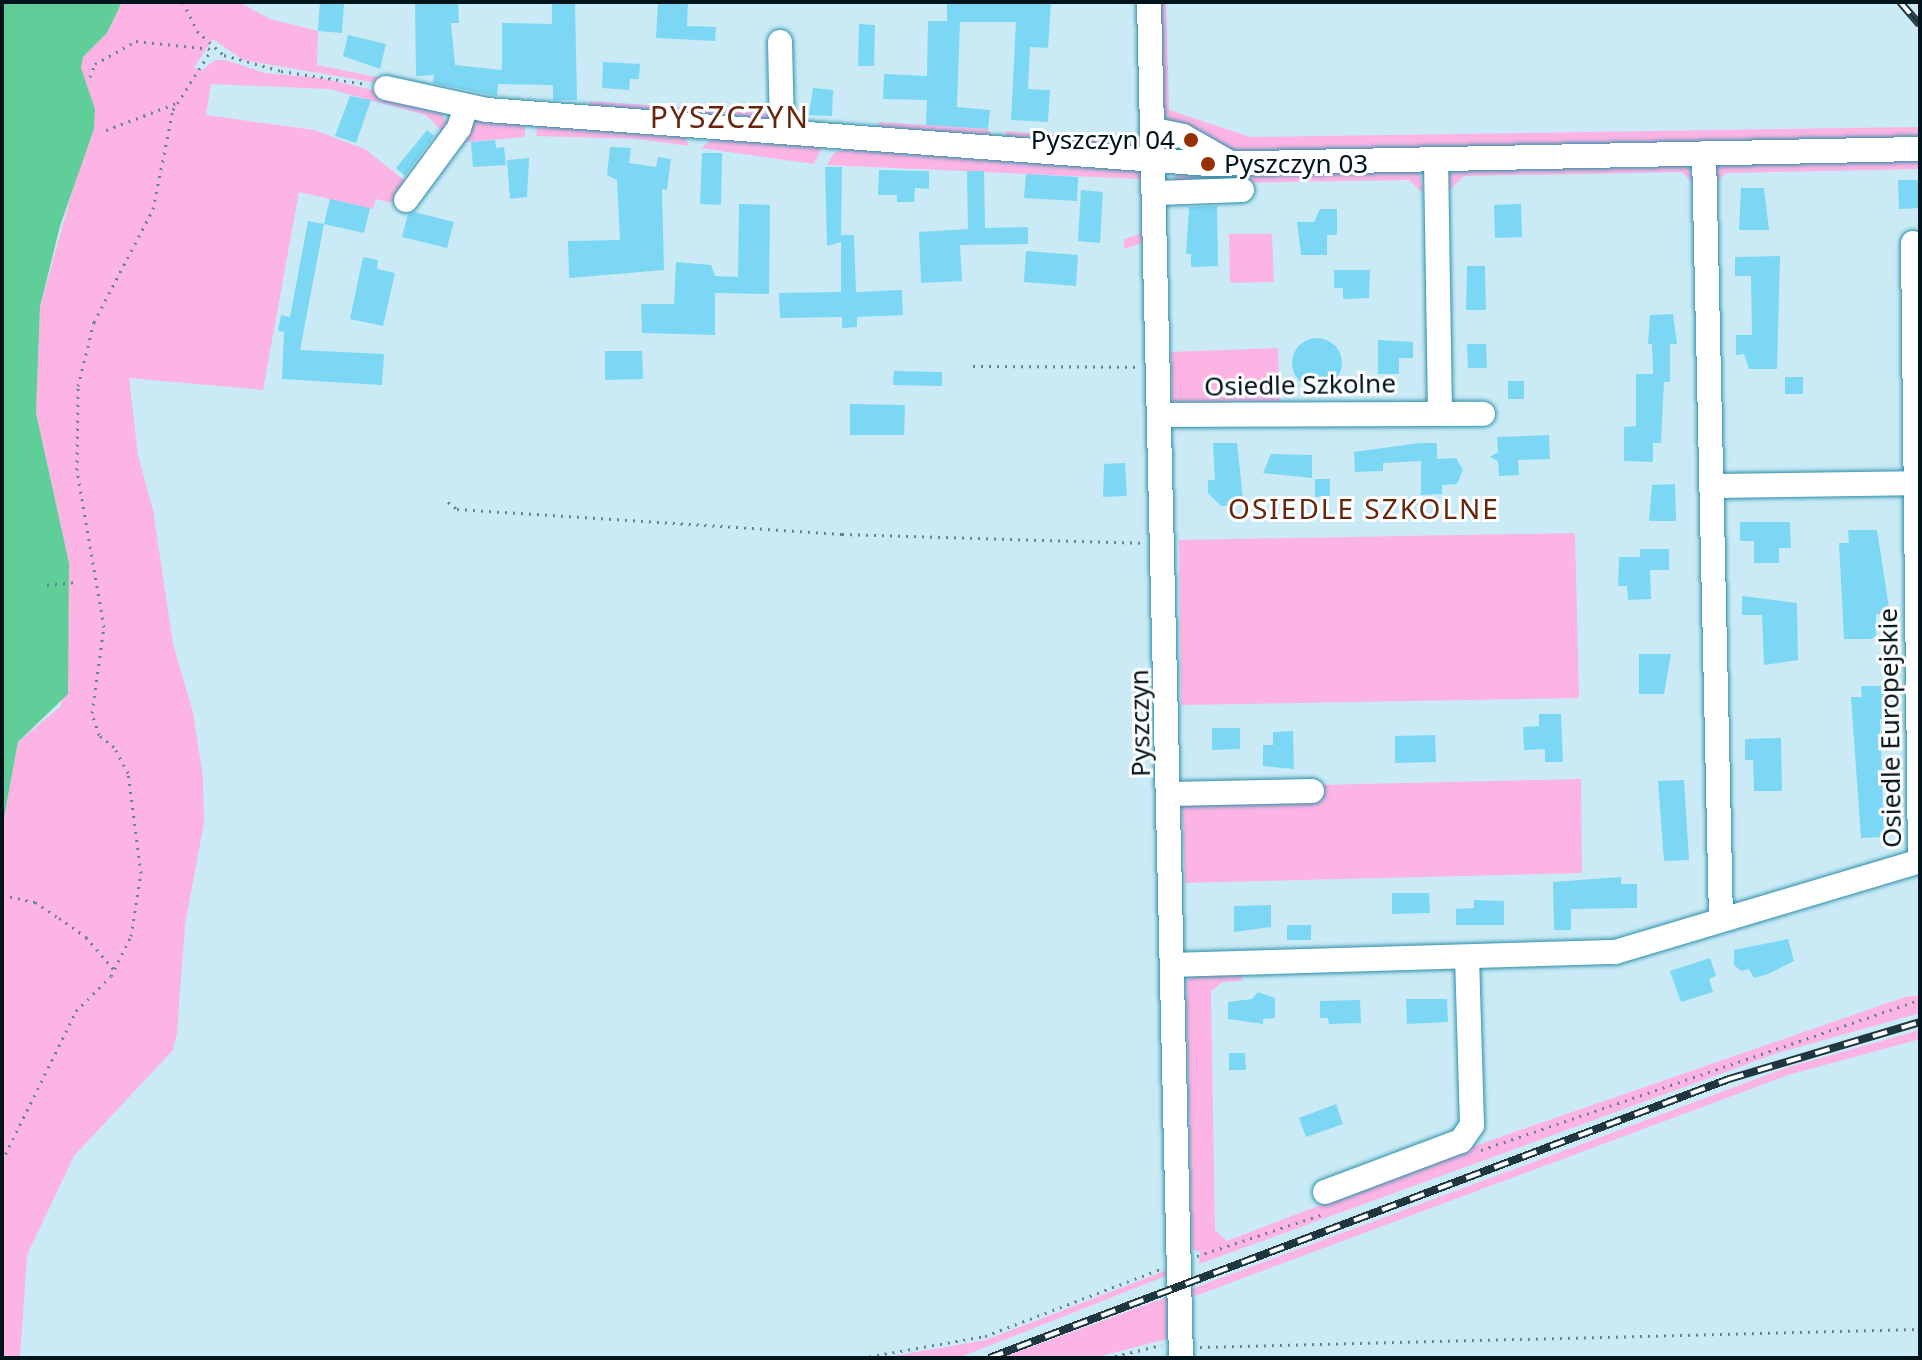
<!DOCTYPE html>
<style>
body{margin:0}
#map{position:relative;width:1922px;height:1360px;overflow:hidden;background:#caebf6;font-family:"Noto Sans",sans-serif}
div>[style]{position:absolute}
.green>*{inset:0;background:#fcb4e4}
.water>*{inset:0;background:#60ce98}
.building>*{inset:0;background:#7bd7f3}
.round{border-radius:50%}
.path>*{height:3px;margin-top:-1.5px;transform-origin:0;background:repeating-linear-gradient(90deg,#6a848e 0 2px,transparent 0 8px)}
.roads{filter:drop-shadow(0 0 2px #2c8ea9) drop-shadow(0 0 2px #2c8ea9)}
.minor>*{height:24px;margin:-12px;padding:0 12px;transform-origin:12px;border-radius:12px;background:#fff}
.rail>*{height:8px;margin-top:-4px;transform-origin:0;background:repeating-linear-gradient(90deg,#fff 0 15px,#20363f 0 30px);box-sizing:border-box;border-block:2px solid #20363f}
.dots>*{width:22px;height:22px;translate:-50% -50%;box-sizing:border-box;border:4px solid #fff;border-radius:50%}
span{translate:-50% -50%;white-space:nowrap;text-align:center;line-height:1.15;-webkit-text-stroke:6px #fff;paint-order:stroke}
.poi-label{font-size:26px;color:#00141c}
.right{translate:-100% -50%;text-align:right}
.left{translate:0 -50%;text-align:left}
.street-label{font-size:26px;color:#00141c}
.neighbourhood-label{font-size:28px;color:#66250c;letter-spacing:2px}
.quarter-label{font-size:30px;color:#66250c;letter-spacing:2px}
.frame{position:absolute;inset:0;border:4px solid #00141c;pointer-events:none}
</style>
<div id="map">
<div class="green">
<i style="clip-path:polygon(122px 2px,239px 2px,270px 19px,318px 31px,317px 65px,406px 83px,395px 86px,243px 60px,213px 39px,194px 67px,201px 71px,215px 60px,225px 60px,265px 73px,321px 78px,424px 102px,439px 108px,450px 129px,438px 139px,441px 130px,426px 115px,329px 89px,211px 84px,206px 115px,314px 130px,365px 149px,409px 184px,392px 203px,376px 199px,373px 209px,299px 192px,263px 390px,129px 378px,138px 455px,153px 510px,173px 644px,193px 712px,203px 778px,204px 823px,185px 925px,177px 1033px,173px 1050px,74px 1156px,27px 1255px,20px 1358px,2px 1358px,2px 828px,18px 742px,61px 706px,68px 652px,69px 563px,36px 413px,40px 307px,95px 109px,80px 68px,83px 57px,107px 33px)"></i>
<i style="clip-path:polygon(1156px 2px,1166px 2px,1169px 110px,1250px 137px,1920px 127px,1920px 141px,1231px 152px,1172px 124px,1158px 111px)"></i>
<i style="clip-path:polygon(1140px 39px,1143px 146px,1136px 150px,1007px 140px,1005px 131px,1139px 142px)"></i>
<i style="clip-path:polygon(590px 101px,773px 114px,773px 125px,591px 108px)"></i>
<i style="clip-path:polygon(478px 118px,525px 122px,525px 137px,455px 143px)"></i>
<i style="clip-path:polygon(879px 122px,988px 129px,993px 136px,879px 133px)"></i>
<i style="clip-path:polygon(538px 124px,683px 132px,689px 146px,638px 139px,536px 136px)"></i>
<i style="clip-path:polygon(718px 135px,824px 142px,814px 164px,701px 148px)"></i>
<i style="clip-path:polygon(850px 147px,1144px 170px,1145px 242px,1124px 249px,1124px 239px,1143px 233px,1140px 179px,827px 165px,834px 153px)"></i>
<i style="clip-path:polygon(1920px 158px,1920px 169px,1726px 173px,1716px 182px,1712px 168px,1719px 161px)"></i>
<i style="clip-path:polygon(1688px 162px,1692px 182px,1682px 172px,1464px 176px,1450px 190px,1449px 172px,1459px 168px)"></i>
<i style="clip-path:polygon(1419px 167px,1423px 193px,1409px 180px,1171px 184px,1177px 174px)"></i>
<i style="clip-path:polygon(1229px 234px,1272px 234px,1274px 282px,1230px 283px)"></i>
<i style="clip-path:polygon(1278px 348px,1280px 401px,1172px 402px,1171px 352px)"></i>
<i style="clip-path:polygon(1575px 533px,1579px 698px,1181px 705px,1179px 540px)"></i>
<i style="clip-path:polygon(1581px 779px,1582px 873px,1185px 883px,1182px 799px,1317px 785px)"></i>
<i style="clip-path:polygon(1242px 973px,1242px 981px,1223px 982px,1211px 991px,1215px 1230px,1227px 1241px,1483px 1143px,1905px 997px,1920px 995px,1920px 1013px,1781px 1052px,1199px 1264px,1200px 1252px,1192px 1249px,1186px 982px,1193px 974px)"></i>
<i style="clip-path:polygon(1920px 1030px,1920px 1039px,1788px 1075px,1187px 1299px,1186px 1291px,1789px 1067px)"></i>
<i style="clip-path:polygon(1167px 1270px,1171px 1274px,958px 1358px,882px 1358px,986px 1340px)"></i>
<i style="clip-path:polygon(1173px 1295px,1167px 1339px,1093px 1358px,1001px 1358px)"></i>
</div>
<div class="water">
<i style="clip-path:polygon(2px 2px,122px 2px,107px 33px,83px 57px,81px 68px,95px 109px,94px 129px,60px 226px,40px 307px,36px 413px,69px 563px,68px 694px,18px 742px,2px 828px)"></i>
</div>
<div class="building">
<i style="clip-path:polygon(320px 2px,344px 2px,342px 33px,318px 31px)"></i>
<i style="clip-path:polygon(415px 2px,458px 2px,459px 23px,451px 23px,455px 65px,502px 70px,502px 23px,552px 24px,552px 4px,575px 3px,577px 100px,553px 100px,553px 85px,498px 84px,497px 96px,433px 83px,434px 75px,416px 76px)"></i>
<i style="clip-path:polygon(658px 2px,688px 2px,687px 26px,716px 27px,715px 41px,656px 38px)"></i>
<i style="clip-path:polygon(947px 2px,1051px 2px,1048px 48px,1030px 47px,1028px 89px,1050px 90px,1048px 122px,1011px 120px,1016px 22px,960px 22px,957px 107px,990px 110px,988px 129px,926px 125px,927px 100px,883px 99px,884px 74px,927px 76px,928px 21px,947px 21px)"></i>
<i style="clip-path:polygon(859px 24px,875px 25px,874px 66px,858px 66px)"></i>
<i style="clip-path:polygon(348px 35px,386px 44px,380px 69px,343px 56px)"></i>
<i style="clip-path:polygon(603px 62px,640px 64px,639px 79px,630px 79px,629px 90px,602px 88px)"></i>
<i style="clip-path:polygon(813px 88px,833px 90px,832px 116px,809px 115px)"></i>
<i style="clip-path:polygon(350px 96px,371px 100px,356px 143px,335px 136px)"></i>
<i style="clip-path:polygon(427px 130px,434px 136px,405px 176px,396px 168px)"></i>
<i style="clip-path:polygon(495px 140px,496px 148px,504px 147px,506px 165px,473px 167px,471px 142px)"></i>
<i style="clip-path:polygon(610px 147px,631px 148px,629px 163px,656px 167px,658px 157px,671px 159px,667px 190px,662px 189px,664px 270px,569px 278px,568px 241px,620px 240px,617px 180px,607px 175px)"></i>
<i style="clip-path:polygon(702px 153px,722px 153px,721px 205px,700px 204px)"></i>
<i style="clip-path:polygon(529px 158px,527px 197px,510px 199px,507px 160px)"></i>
<i style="clip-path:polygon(825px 167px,842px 167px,841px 235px,854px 235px,856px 292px,902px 290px,903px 315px,857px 317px,857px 327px,842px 328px,842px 317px,780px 318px,779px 293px,841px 292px,841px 242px,827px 246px)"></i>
<i style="clip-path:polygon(879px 170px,929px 171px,929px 189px,915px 188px,914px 202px,897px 202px,897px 195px,878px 195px)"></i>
<i style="clip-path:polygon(967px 171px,984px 171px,985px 228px,1028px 227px,1028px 244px,960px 245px,962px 281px,921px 283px,919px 232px,968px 229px)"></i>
<i style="clip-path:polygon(1026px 174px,1078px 177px,1077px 201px,1024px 198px)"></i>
<i style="clip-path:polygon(1898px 180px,1920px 180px,1920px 208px,1899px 209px)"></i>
<i style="clip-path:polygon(1741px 188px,1764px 188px,1769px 230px,1739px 230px)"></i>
<i style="clip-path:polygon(1081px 190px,1103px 192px,1100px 243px,1078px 241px)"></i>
<i style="clip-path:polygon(330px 199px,370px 208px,364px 233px,324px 224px)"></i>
<i style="clip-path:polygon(739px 204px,770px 205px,769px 294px,715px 293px,715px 335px,642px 333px,641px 304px,674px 304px,676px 262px,711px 265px,715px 276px,738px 277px)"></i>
<i style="clip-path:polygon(1521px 204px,1522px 237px,1495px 238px,1494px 205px)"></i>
<i style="clip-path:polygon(1217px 206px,1218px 266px,1191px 267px,1191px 254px,1186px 254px,1189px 207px)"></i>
<i style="clip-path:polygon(1320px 209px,1337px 209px,1337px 235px,1327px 235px,1327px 255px,1301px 255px,1297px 222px,1314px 222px)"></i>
<i style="clip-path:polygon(414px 212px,454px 222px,447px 248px,402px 237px,408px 214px)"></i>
<i style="clip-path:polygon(308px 221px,324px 224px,300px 350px,384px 354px,382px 385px,282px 379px,284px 332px,278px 331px,281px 315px,290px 317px)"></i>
<i style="clip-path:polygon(1026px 251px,1078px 255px,1076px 286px,1024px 282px)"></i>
<i style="clip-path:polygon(1780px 256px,1777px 369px,1749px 369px,1744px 354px,1736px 355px,1736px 335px,1752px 335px,1751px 276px,1735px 276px,1735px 257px)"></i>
<i style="clip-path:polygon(363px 257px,378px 260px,377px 269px,395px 273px,383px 326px,350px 319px)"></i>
<i style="clip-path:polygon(1467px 266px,1485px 266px,1486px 310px,1466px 310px)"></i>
<i style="clip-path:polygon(1334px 270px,1370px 270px,1369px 298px,1343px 299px,1343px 288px,1334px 288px)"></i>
<i style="clip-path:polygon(1673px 314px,1677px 344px,1670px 344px,1670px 382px,1664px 382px,1661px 443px,1653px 443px,1653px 462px,1624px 461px,1624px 427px,1636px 426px,1636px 374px,1653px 374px,1652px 344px,1648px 344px,1650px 315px)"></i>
<i class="round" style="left:1292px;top:338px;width:50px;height:50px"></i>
<i style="clip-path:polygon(1378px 340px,1413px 342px,1413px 358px,1399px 358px,1399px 374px,1378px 374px)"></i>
<i style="clip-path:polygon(1467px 344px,1486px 344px,1487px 368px,1468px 368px)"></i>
<i style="clip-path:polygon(605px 351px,642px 351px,643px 379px,605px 380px)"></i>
<i style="clip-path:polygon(894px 371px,942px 372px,942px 386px,893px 385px)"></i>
<i style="clip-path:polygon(1785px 377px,1803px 377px,1803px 394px,1785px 394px)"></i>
<i style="clip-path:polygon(1508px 381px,1524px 381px,1524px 399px,1508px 399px)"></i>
<i style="clip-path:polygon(850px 404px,905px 405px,904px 435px,850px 435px)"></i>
<i style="clip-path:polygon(1549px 435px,1550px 459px,1518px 460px,1519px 475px,1499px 476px,1498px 461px,1490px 457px,1498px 452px,1497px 437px)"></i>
<i style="clip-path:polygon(1213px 443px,1237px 443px,1243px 500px,1230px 506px,1221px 506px,1208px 493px,1208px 480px,1215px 480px)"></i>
<i style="clip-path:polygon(1420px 443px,1437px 443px,1437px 459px,1456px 458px,1463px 470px,1457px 484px,1442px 485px,1442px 494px,1421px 495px,1421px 461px,1383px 463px,1383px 471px,1355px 472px,1354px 452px)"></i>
<i style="clip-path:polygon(1271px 454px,1312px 455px,1312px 478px,1263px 473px)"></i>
<i style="clip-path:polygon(1125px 463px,1127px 496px,1103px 497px,1104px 464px)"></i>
<i style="clip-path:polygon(1315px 479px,1330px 479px,1330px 496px,1315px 497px)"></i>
<i style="clip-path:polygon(1675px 484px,1676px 521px,1649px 521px,1652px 485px)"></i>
<i style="clip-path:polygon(1740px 522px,1790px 522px,1791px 548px,1779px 548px,1779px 563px,1754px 563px,1754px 541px,1740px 541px)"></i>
<i style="clip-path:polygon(1848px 530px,1877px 530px,1890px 614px,1876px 614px,1876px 636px,1871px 639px,1844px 639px,1839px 543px,1849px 543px)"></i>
<i style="clip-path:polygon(1640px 549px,1669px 549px,1669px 570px,1650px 570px,1651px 599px,1628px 600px,1627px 586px,1618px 586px,1619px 557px,1640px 557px)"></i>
<i style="clip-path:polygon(1742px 596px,1797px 603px,1798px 660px,1764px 665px,1762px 615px,1742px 615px)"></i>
<i style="clip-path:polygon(1639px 654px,1671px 654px,1664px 694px,1639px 694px)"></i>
<i style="clip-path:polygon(1861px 686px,1886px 686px,1887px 719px,1880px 719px,1884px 837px,1861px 838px,1851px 697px,1862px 697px)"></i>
<i style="clip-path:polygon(1539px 714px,1561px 714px,1563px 762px,1545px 762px,1545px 749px,1524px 750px,1523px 727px,1539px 726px)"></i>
<i style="clip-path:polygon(1212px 728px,1240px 728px,1240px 749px,1212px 750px)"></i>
<i style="clip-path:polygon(1293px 731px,1294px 769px,1263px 766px,1263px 745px,1273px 745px,1273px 732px)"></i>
<i style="clip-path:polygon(1435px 735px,1436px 762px,1395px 763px,1395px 736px)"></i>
<i style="clip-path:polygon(1781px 738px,1782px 791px,1754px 791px,1753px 760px,1745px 760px,1745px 739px)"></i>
<i style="clip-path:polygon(1684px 780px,1689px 860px,1664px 861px,1658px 781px)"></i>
<i style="clip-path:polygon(1621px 877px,1621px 884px,1637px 884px,1637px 908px,1571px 909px,1571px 930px,1554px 930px,1553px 882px)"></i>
<i style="clip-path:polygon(1392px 893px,1429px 893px,1430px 913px,1392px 914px)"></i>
<i style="clip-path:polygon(1474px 900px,1504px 901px,1504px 925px,1456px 925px,1456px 909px,1474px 908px)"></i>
<i style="clip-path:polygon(1271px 905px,1271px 927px,1234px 932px,1234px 906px)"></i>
<i style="clip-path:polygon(1287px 925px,1311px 925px,1311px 940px,1287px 940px)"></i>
<i style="clip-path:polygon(1788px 939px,1794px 961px,1768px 974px,1754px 978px,1749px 969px,1741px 971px,1734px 965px,1734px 950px)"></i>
<i style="clip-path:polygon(1710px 958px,1716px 976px,1709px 979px,1713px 992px,1681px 1002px,1670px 971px)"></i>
<i style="clip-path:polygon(1258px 992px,1275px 998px,1275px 1018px,1263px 1019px,1263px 1024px,1228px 1019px,1228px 1002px,1252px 999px)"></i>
<i style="clip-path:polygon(1406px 999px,1447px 999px,1448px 1022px,1407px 1024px)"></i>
<i style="clip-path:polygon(1360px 1000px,1361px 1023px,1329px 1024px,1328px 1018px,1320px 1018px,1320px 1001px)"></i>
<i style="clip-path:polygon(1229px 1053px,1245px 1053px,1246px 1070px,1229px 1070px)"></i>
<i style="clip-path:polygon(1336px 1104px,1343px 1124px,1306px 1137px,1299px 1118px)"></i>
</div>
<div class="path">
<i style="left:183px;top:2px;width:32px;rotate:64deg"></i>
<i style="left:197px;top:31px;width:36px;rotate:42deg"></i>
<i style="left:224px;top:55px;width:59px;rotate:15.7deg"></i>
<i style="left:281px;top:71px;width:86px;rotate:8.7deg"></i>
<i style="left:90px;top:77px;width:14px;rotate:-69deg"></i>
<i style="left:95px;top:64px;width:47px;rotate:-29.3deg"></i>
<i style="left:136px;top:41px;width:76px;rotate:6deg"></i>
<i style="left:106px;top:130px;width:76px;rotate:-20.8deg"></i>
<i style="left:973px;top:366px;width:164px;rotate:0.3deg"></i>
<i style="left:448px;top:502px;width:11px;rotate:38deg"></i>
<i style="left:457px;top:509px;width:386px;rotate:3.7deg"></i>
<i style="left:842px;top:534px;width:299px;rotate:1.7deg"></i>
<i style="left:47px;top:585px;width:29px;rotate:-6deg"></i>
<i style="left:2px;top:895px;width:34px;rotate:12deg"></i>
<i style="left:35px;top:902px;width:29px;rotate:34deg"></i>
<i style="left:59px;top:918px;width:33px;rotate:35deg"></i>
<i style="left:86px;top:937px;width:43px;rotate:49.7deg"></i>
<i style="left:1481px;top:1150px;width:464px;rotate:-18.9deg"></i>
<i style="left:2px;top:1161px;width:167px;rotate:-63.7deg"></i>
<i style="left:76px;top:1011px;width:49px;rotate:-45deg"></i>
<i style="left:111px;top:976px;width:45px;rotate:-63.4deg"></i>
<i style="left:131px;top:936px;width:64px;rotate:-81deg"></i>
<i style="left:141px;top:873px;width:101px;rotate:-97.4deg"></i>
<i style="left:128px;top:773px;width:30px;rotate:-118deg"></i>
<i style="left:114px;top:747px;width:19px;rotate:-141deg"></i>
<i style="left:99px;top:735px;width:23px;rotate:-108deg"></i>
<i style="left:92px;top:713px;width:87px;rotate:-82.1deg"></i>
<i style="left:104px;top:627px;width:159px;rotate:-99.8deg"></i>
<i style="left:77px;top:470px;width:84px;rotate:-89.3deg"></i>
<i style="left:78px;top:386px;width:66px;rotate:-76deg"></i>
<i style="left:94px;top:322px;width:127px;rotate:-62.4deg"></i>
<i style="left:153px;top:209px;width:101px;rotate:-78.6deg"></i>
<i style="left:173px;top:110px;width:72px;rotate:-57.4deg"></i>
<i style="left:1197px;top:1256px;width:136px;rotate:-18.4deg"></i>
<i style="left:1200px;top:1347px;width:720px;rotate:-1.43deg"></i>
<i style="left:861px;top:1358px;width:126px;rotate:-10.1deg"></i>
<i style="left:985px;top:1336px;width:187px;rotate:-20.9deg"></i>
<i style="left:1107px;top:1358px;width:56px;rotate:-13.5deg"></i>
</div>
<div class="roads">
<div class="minor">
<i style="left:1149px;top:2px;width:1356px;rotate:88.65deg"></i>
<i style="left:780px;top:42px;width:90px;rotate:88.7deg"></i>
<i style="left:386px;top:88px;width:103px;rotate:12.3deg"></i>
<i style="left:487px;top:110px;width:723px;rotate:4.28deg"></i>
<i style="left:1208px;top:164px;width:712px;rotate:-1.21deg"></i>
<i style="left:1155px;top:130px;width:29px;rotate:12deg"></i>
<i style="left:1183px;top:136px;width:53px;rotate:29.5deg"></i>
<i style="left:1704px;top:153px;width:766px;rotate:88.73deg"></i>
<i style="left:1436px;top:159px;width:252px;rotate:89.1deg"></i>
<i style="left:1157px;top:193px;width:85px;rotate:-2deg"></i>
<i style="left:406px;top:200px;width:89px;rotate:-53.6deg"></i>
<i style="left:459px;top:128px;width:23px;rotate:-72deg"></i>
<i style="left:1160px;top:415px;width:323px;rotate:-0.2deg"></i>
<i style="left:1712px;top:486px;width:204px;rotate:-0.8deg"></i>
<i style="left:1169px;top:794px;width:143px;rotate:-1.2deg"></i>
<i style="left:1173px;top:965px;width:442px;rotate:-1.7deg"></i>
<i style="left:1615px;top:952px;width:318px;rotate:-16.6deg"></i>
<i style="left:1920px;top:861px;width:618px;rotate:-90.65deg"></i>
<i style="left:1325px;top:1192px;width:145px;rotate:-20.6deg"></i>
<i style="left:1461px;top:1141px;width:19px;rotate:-55deg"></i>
<i style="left:1472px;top:1125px;width:168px;rotate:-91.7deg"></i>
</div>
</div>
<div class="rail">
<i style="left:1900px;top:2px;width:30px;rotate:49deg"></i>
<i style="left:989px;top:1358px;width:791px;rotate:-20.66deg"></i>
<i style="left:1729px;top:1079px;width:199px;rotate:-16.6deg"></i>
</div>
<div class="dots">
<i style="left:1191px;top:140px;background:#953000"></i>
<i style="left:1208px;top:164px;background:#953000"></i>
</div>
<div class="poi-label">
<span class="right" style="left:1175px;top:140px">Pyszczyn 04</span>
<span class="left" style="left:1224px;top:164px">Pyszczyn 03</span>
</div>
<div class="street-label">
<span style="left:1300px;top:385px;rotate:-1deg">Osiedle Szkolne</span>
<span style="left:1140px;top:723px;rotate:-91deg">Pyszczyn</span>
<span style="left:1890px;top:728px;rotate:-91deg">Osiedle Europejskie</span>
</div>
<div class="neighbourhood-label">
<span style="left:1364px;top:508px">OSIEDLE SZKOLNE</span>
</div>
<div class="quarter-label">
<span style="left:730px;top:117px">PYSZCZYN</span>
</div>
<div class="frame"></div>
</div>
